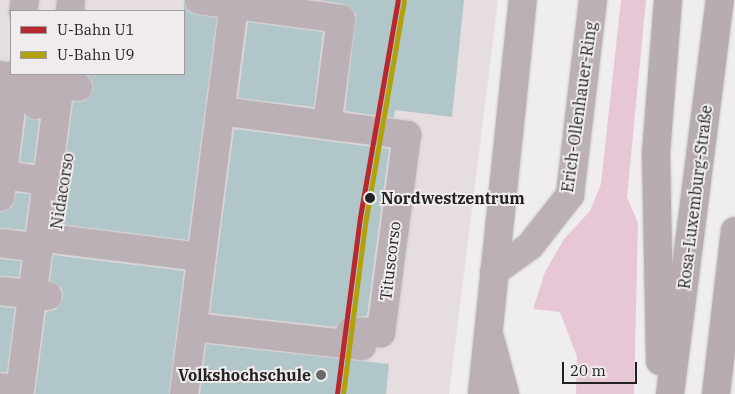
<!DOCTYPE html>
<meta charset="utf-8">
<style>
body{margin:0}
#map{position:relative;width:735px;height:394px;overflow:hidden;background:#efedee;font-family:"IBM Plex Serif",serif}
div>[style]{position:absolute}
.built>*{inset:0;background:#e5dde0}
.green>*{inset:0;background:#e7c6d5}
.building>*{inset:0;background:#b1c6c9}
.roads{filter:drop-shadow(0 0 1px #cac8c9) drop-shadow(0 0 1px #cac8c9)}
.street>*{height:28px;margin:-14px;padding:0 14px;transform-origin:14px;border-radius:14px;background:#bbb0b5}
.secondary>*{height:28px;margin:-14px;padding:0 14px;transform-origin:14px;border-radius:14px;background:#baafb3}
.highway>*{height:28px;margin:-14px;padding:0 14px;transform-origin:14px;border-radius:14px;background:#b7acb2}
.metro-1>*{height:5px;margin:-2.5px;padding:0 2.5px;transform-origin:2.5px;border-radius:2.5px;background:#b8282e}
.metro-2>*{height:5px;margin:-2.5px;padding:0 2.5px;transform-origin:2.5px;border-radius:2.5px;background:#b1a10a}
.dots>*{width:14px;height:14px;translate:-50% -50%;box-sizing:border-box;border:2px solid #f0eced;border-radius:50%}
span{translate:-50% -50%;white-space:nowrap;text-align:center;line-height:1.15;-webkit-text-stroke:4px #f0eced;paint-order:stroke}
.street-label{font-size:16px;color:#232223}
.stop-label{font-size:16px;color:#232223;font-weight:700}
.left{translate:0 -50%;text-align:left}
.poi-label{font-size:16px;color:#232223;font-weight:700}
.right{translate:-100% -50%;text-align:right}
.legend{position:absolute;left:10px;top:10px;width:175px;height:65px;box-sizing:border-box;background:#f0eced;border:1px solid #9e9b9c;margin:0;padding:6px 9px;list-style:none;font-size:15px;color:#232223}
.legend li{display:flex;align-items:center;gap:10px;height:25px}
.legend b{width:25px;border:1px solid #9e9b9c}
.scale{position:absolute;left:562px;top:362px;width:75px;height:22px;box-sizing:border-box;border:2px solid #232223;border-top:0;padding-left:6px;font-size:15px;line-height:18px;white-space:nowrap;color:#232223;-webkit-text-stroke:4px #f0eced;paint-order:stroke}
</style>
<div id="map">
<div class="built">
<i style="clip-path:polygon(evenodd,0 0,498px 0,449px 394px,0 394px,0 0,11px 11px,184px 11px,184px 74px,11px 74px,11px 11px)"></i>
</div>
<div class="green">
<i style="clip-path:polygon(621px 0,646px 0,627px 197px,638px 223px,634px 394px,576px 394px,577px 357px,560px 312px,533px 309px,545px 272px,564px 239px,590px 211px,601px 184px)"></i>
</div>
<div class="building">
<i style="clip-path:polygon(184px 0,190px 13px,217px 18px,188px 240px,57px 224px,73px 102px,84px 101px,93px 90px,92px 81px,86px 74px,184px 74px)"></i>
<i style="clip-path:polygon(317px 0,464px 0,452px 117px,395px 110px,394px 118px,345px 111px,356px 14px,344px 4px)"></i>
<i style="clip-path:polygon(248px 22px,323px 32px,314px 107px,238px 98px)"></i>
<i style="clip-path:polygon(26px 116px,39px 120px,34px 163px,20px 162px)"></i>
<i style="clip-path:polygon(234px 129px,389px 149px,367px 316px,345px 317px,336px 327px,210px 313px)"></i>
<i style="clip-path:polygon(16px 193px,30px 194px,25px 230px,0 228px,0 212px,12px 207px)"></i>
<i style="clip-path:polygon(53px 255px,184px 271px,169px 394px,35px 394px,46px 312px,55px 310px,63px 298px,62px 289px,50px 281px)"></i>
<i style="clip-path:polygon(0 259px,21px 261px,19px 277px,0 276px)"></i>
<i style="clip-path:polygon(0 307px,15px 308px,7px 372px,0 372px)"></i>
<i style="clip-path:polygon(206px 344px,389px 364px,386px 394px,200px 394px)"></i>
</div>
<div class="roads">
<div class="street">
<i style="left:199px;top:0;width:143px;rotate:7.6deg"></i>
<i style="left:341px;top:19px;width:107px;rotate:97.5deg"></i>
<i style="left:327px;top:125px;width:108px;rotate:-172.5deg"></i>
<i style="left:23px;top:11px;width:11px;rotate:-80deg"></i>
<i style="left:70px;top:11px;width:11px;rotate:-85deg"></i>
<i style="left:0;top:75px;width:79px;rotate:8.7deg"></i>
<i style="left:36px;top:105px;width:31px;rotate:-83deg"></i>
<i style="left:327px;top:125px;width:81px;rotate:7.1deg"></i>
<i style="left:407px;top:135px;width:200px;rotate:97.5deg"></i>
<i style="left:381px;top:333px;width:30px;rotate:-176deg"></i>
<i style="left:351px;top:331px;width:14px;rotate:98deg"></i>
<i style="left:3px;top:175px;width:44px;rotate:7.8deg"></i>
<i style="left:0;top:197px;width:124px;rotate:-83deg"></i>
<i style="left:55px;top:239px;width:148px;rotate:7deg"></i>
<i style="left:0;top:243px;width:39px;rotate:7deg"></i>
<i style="left:494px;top:272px;width:44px;rotate:-35.8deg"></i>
<i style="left:530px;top:246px;width:65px;rotate:-51.9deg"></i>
<i style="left:570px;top:195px;width:196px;rotate:-83.3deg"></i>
<i style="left:0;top:291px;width:48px;rotate:5.9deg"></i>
<i style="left:193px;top:327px;width:170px;rotate:6.4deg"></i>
<i style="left:490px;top:338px;width:58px;rotate:75deg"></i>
<i style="left:0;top:387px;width:20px;rotate:9deg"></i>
<i style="left:20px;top:390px;width:319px;rotate:-82.6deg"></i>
<i style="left:184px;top:394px;width:392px;rotate:-82.7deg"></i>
</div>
<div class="secondary">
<i style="left:482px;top:394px;width:396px;rotate:-84.1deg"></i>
</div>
<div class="highway">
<i style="left:660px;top:361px;width:208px;rotate:-91.1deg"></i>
<i style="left:656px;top:153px;width:153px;rotate:-85.5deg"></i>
<i style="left:670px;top:394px;width:397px;rotate:-82.8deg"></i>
<i style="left:716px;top:394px;width:164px;rotate:-83.4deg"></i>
</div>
</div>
<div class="metro-1">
<i style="left:337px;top:394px;width:178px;rotate:-82.6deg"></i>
<i style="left:360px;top:217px;width:220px;rotate:-80.1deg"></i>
</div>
<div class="metro-2">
<i style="left:343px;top:394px;width:177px;rotate:-82.6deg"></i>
<i style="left:366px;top:218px;width:220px;rotate:-80.1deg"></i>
</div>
<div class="dots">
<i style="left:370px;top:198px;background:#232223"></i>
<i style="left:321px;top:375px;background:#6a696a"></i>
</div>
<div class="street-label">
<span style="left:579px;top:107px;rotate:-82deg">Erich-Ollenhauer-Ring</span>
<span style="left:62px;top:191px;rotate:-81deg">Nidacorso</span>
<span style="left:695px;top:197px;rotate:-83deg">Rosa-Luxemburg-Straße</span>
<span style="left:390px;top:261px;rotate:-83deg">Tituscorso</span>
</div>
<div class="stop-label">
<span class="left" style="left:381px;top:198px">Nordwestzentrum</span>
</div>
<div class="poi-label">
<span class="right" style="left:311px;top:375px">Volkshochschule</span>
</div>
<ul class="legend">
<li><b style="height:6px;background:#b8282e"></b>U-Bahn U1</li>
<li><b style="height:6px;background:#b1a10a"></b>U-Bahn U9</li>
</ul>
<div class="scale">20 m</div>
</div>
